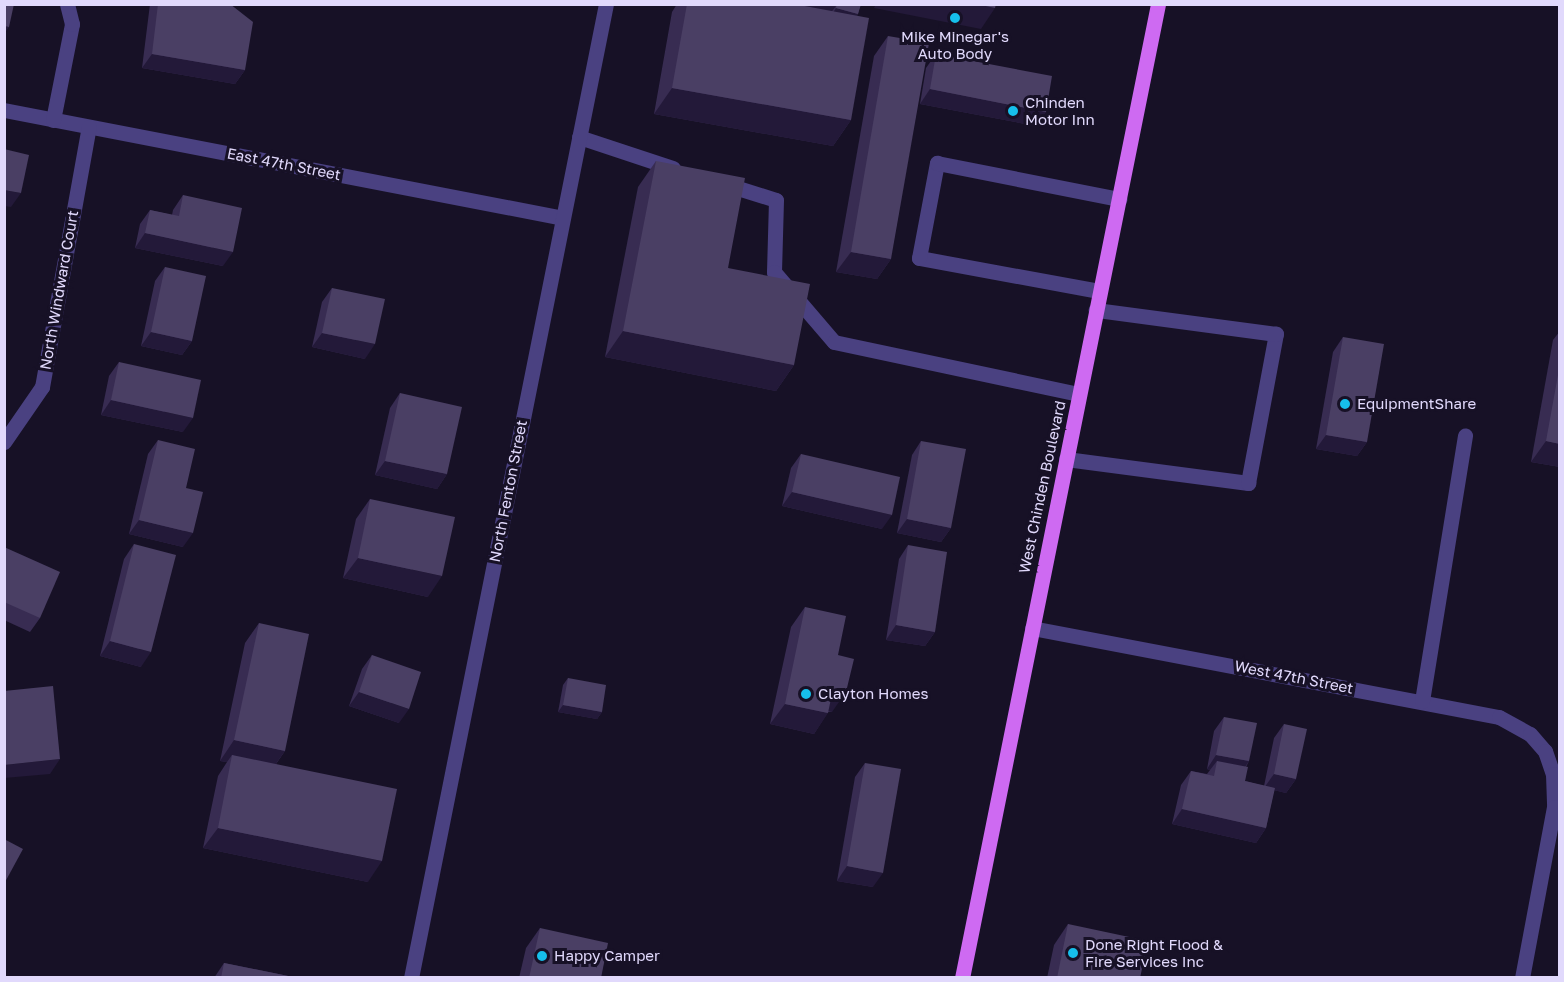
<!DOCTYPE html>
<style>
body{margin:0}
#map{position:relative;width:1564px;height:982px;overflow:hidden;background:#171126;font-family:"Golos Text",sans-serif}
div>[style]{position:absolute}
.minor>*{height:15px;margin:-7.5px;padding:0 7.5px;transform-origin:7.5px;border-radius:7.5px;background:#4a4181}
.major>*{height:15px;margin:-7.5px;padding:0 7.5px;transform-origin:7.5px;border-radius:7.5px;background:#ce6af2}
.wall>*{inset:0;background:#382c52}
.shaded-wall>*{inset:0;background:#231939}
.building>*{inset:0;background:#4a3f64}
.dots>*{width:16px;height:16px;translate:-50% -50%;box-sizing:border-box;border:3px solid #171126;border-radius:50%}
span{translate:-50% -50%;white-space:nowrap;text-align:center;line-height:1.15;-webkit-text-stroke:6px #171126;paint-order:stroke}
.poi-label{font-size:15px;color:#e1d9fc}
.left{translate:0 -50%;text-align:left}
.street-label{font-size:15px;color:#e1d9fc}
.frame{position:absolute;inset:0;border:6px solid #e1d9fc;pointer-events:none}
</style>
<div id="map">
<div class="minor">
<i style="left:4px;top:110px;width:569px;rotate:10.93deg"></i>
<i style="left:53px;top:120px;width:98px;rotate:-78.8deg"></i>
<i style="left:72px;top:24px;width:21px;rotate:-104deg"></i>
<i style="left:579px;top:137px;width:99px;rotate:18.3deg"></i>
<i style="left:725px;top:184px;width:53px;rotate:17.4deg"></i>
<i style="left:776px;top:200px;width:72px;rotate:91.6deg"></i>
<i style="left:774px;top:272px;width:92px;rotate:49.4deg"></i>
<i style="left:834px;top:342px;width:250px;rotate:12deg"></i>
<i style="left:1099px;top:291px;width:183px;rotate:-169.6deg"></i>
<i style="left:919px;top:258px;width:97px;rotate:-79.3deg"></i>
<i style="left:937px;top:163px;width:186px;rotate:11.2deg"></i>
<i style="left:4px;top:442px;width:67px;rotate:-55.4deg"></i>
<i style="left:42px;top:387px;width:264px;rotate:-79.8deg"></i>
<i style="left:1066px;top:459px;width:184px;rotate:7.5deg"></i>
<i style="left:1248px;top:483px;width:152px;rotate:-79.4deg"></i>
<i style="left:1276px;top:334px;width:182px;rotate:-172.4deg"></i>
<i style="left:1032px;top:628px;width:475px;rotate:10.8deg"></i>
<i style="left:1499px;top:717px;width:35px;rotate:29deg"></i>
<i style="left:1530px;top:734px;width:23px;rotate:49deg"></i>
<i style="left:1545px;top:751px;width:24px;rotate:71deg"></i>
<i style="left:1553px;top:774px;width:33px;rotate:88deg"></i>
<i style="left:1554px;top:807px;width:174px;rotate:100.6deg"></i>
<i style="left:1422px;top:701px;width:269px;rotate:-80.8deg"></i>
<i style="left:411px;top:978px;width:993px;rotate:-78.68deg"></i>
</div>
<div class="major">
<i style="left:962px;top:978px;width:994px;rotate:-78.62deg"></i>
</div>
<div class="wall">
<i style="clip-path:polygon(150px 4px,230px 4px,245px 70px,235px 84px,142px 68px)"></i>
<i style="clip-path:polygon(677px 4px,861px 4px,857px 16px,851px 120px,833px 146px,654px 114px,672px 12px)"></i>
<i style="clip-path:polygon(888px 36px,891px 259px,877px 279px,836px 272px,874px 56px)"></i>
<i style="clip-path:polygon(936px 54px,1046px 112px,1036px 126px,920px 104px,926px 68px)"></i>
<i style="clip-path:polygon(656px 161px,794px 365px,776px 391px,605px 357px,638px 187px)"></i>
<i style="clip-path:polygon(183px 195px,223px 266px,135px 248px,140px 224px,150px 210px,172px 215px,173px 210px)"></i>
<i style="clip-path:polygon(165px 267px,192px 341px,182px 355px,141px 346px,155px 281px)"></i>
<i style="clip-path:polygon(332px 288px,365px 359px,312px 347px,322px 302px)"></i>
<i style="clip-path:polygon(1560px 331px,1560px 467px,1531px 462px,1553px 340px)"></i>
<i style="clip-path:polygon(1343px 337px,1367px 442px,1357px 456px,1316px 449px,1333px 352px)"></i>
<i style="clip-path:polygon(119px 362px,183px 432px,101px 415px,109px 376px)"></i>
<i style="clip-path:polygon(400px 393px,447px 474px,437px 489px,375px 475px,390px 408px)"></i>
<i style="clip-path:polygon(158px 440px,186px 488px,183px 547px,129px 534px,148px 454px)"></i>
<i style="clip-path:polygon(921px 441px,951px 528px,941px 542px,897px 533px,912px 455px)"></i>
<i style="clip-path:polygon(801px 454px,882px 529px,782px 506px,791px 468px)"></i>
<i style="clip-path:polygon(370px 499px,428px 597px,343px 578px,356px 519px)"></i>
<i style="clip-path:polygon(134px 544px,141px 667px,100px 656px,124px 559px)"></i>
<i style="clip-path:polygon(908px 545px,935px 632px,925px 646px,886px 640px,899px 559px)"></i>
<i style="clip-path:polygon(4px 547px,40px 618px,30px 632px,4px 620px)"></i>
<i style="clip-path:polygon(805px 607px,838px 655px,832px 712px,828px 712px,814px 734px,770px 724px,791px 627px)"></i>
<i style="clip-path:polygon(259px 623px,285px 751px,276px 764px,368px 882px,203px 848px,218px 776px,227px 762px,220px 761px,245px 643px)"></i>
<i style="clip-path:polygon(372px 655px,399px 723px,349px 706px,362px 669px)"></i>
<i style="clip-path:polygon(568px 678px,602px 712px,597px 719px,558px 712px,563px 685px)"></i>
<i style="clip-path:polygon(1224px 717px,1249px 761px,1246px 767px,1245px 781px,1264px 786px,1274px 738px,1284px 724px,1296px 779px,1286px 793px,1274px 790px,1266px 828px,1256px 843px,1172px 824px,1181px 785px,1191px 771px,1207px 774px,1210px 770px,1207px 769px,1214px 731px)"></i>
<i style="clip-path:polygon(865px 763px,873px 887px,837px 881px,855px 777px)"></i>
<i style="clip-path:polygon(1068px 924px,1140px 978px,1047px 978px,1054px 945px)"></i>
<i style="clip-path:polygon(540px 928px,601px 978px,519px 978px,526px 948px)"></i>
<i style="clip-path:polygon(224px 963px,298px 978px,214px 978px)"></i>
</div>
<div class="shaded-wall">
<i style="clip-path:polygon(739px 4px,829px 4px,836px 6px,821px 26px)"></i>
<i style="clip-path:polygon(876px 4px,976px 4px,995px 8px,981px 29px,874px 8px)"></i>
<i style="clip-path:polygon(836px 8px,858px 14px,853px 22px,831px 16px)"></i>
<i style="clip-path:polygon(4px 26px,9px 27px,4px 34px)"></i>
<i style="clip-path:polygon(152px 54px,245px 70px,235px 84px,142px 68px)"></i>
<i style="clip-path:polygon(672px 88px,851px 120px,833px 146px,654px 114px)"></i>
<i style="clip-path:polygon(930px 89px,1046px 112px,1036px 126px,920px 104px)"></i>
<i style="clip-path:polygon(4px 190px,21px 193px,11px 207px,4px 206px)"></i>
<i style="clip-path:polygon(145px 233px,233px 252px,223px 266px,135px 248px)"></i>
<i style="clip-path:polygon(851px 252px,891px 259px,877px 279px,836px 272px)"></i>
<i style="clip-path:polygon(623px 331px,794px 365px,776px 391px,605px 357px)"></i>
<i style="clip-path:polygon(151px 332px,192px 341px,182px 355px,141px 346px)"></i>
<i style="clip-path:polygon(322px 333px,375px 344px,365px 359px,312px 347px)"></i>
<i style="clip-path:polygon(111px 400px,193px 418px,183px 432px,101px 415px)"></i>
<i style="clip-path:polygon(1326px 435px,1367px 442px,1357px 456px,1316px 449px)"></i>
<i style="clip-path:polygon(1546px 441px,1560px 444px,1560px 467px,1531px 462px)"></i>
<i style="clip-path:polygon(385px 461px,447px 474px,437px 489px,375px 475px)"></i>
<i style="clip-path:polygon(792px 492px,892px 515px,882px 529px,782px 506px)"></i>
<i style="clip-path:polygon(907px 519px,951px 528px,941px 542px,897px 533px)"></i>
<i style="clip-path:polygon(139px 520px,193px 533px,183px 547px,129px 534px)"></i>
<i style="clip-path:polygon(358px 558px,442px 576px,428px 597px,343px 578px)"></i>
<i style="clip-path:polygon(896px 625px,935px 632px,925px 646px,886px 640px)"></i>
<i style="clip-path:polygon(110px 641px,151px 652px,141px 667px,100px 656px)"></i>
<i style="clip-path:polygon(833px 689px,846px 692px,832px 712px,819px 709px)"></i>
<i style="clip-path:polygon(359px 692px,409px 709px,399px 723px,349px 706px)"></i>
<i style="clip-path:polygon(785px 704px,828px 713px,814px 734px,770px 724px)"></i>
<i style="clip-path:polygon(563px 705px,602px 712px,597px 719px,558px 712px)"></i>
<i style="clip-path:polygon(234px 740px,285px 751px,270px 772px,232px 755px,227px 762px,220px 761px)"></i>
<i style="clip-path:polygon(1216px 755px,1249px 761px,1239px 776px,1217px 761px,1210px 770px,1207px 769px)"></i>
<i style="clip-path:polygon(60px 759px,50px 774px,4px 778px,4px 765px)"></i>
<i style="clip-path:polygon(1274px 774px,1296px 779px,1286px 793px,1264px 788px)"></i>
<i style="clip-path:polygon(1182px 809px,1266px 828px,1256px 843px,1172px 824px)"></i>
<i style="clip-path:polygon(218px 828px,382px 861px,368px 882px,203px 848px)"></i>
<i style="clip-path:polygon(847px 866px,883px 873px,873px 887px,837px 881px)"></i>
</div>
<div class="building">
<i style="clip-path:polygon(4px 4px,14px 4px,9px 27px,4px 26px)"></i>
<i style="clip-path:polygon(158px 4px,230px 4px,253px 22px,245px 70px,152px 54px)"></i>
<i style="clip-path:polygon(687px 4px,794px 4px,869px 18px,851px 120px,672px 88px)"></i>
<i style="clip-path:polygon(837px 4px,861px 4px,858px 14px,836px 8px)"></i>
<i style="clip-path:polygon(976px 4px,996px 4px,995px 8px)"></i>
<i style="clip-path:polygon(888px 36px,929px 43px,891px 259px,851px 252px)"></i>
<i style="clip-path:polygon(936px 54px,1052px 76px,1046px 112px,930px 89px)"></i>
<i style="clip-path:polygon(4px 149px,29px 155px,21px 193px,4px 190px)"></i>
<i style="clip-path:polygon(656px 161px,745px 178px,728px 268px,810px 284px,794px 365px,623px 331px)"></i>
<i style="clip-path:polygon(183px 195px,242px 208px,233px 252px,145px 233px,150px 210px,179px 216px)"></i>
<i style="clip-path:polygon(165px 267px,206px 276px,192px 341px,151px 332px)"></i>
<i style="clip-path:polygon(332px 288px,385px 299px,375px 344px,322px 333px)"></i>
<i style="clip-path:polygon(1343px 337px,1384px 344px,1367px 442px,1326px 435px)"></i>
<i style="clip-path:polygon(119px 362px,201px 380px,193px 418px,111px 400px)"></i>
<i style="clip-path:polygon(1560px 364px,1560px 444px,1546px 441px)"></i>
<i style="clip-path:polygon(400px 393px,462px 407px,447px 474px,385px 461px)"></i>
<i style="clip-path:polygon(158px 440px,195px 449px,186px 488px,203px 492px,193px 533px,139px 520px)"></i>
<i style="clip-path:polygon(921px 441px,966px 449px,951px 528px,907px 519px)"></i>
<i style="clip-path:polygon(801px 454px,900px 477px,892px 515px,792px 492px)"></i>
<i style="clip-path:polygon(370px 499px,455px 517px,442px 576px,358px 558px)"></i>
<i style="clip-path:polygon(134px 544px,176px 555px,151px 652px,110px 641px)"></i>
<i style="clip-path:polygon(908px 545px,947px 552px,935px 632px,896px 625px)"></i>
<i style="clip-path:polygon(4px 547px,60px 572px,40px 618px,4px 602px)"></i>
<i style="clip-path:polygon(805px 607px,846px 616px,838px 655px,854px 659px,846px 692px,833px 689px,828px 713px,785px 704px)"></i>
<i style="clip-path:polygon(259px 623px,309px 634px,285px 751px,234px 740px)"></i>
<i style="clip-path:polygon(372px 655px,421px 672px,409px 709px,359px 692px)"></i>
<i style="clip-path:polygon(568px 678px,606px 685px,602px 712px,563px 705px)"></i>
<i style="clip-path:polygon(53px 686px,60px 759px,4px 765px,4px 691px)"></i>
<i style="clip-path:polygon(1224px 717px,1257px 723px,1249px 761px,1216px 755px)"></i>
<i style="clip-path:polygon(1284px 724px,1307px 729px,1296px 779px,1274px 774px)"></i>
<i style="clip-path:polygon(232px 755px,397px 789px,382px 861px,218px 828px)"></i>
<i style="clip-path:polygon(1217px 761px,1248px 767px,1245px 781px,1275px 788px,1266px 828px,1182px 809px,1191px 771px,1214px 776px)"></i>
<i style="clip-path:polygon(865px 763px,901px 769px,883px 873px,847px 866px)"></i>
<i style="clip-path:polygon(4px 839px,23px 849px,4px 884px)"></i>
<i style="clip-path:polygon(1068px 924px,1148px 941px,1140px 978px,1057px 978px)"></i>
<i style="clip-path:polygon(540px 928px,608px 943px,601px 978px,529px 978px)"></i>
<i style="clip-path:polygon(224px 963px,298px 978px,221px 978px)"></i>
</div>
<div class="dots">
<i style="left:955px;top:18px;background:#16bfeb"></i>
<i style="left:1013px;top:111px;background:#16bfeb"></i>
<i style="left:1345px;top:404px;background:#16bfeb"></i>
<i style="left:806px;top:694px;background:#16bfeb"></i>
<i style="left:1073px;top:953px;background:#16bfeb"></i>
<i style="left:542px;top:956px;background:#16bfeb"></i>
</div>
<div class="poi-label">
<span style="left:955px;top:45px">Mike Minegar's<br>Auto Body</span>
<span class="left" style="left:1025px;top:111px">Chinden<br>Motor Inn</span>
<span class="left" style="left:1357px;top:404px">EquipmentShare</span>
<span class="left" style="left:818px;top:694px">Clayton Homes</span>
<span class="left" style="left:1085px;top:953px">Done Right Flood &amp;<br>Fire Services Inc</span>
<span class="left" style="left:554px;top:956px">Happy Camper</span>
</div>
<div class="street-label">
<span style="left:284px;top:164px;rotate:11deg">East 47th Street</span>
<span style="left:59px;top:290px;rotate:-80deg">North Windward Court</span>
<span style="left:1042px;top:487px;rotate:-78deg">West Chinden Boulevard</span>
<span style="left:508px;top:491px;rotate:-79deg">North Fenton Street</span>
<span style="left:1294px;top:677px;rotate:11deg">West 47th Street</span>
</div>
<div class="frame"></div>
</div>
